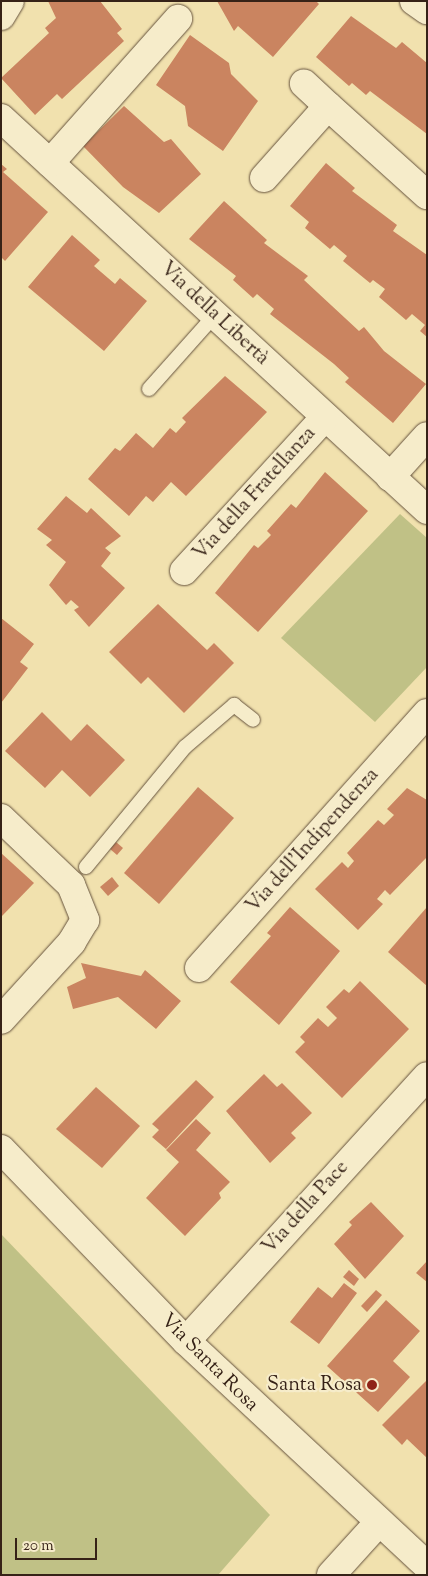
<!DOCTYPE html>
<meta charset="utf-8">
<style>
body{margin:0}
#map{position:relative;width:428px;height:1576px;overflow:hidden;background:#f1e1ae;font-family:"Sorts Mill Goudy",serif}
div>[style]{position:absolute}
.green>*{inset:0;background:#c0c186}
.building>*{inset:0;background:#ca8460}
.roads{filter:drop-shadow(0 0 1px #65523d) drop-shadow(0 0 1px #65523d)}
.service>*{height:14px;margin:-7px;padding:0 7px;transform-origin:7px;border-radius:7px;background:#f6ecca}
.minor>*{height:28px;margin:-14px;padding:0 14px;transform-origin:14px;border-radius:14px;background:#f6ecca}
.tertiary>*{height:28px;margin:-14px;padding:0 14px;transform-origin:14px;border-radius:14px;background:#f6ecca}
.dots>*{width:14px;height:14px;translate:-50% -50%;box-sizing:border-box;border:2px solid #f6ecca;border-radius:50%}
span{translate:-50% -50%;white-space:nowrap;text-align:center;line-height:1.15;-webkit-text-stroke:4.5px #f6ecca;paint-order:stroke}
.street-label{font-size:20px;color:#362217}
.poi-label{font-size:20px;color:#362217}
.right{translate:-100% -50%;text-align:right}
.frame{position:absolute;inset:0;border:2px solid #362217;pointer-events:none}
.scale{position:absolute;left:15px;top:1538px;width:82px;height:22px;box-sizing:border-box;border:2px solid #362217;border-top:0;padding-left:6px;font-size:15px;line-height:18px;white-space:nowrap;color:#362217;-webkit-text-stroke:4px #f6ecca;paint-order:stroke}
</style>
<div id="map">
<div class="green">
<i style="clip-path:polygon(400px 514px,427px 538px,427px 667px,375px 722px,281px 638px)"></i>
<i style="clip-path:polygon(1px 1234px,270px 1515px,218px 1575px,1px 1575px)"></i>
</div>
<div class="building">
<i style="clip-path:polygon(48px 1px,100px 1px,122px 29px,117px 33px,124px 41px,62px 99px,57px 94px,35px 115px,1px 78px,49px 33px,45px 28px,56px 18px)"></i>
<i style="clip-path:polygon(217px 1px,316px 1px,319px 4px,273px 57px,238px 26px,234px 31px)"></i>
<i style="clip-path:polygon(351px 16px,396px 48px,402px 42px,427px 63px,427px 134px,370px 91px,366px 95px,352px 83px,349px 86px,316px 57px)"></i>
<i style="clip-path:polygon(190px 35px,229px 63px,231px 74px,258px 101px,223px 151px,188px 126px,185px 106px,156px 85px)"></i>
<i style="clip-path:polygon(124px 106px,164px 142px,171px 139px,201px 174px,159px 213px,123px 187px,83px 146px)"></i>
<i style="clip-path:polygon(326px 163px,355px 188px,352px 191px,397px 225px,393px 231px,427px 255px,427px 337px,420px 331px,425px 325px,412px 314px,406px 320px,379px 297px,385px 289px,373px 280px,370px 283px,343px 261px,347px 256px,334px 245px,330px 249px,305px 228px,309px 222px,290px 206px)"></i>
<i style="clip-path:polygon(1px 164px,7px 169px,3px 172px,48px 212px,5px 261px,1px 257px)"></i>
<i style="clip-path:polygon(224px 201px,267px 240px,264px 243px,308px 276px,304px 280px,359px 331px,364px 327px,384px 351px,426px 384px,393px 423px,345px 382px,349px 378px,334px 364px,270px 314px,274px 309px,257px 294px,253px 298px,233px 280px,236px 276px,189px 239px)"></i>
<i style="clip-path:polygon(72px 235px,100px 260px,94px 266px,115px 284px,120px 278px,147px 301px,104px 351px,28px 287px)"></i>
<i style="clip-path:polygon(225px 376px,267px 412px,186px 496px,171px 482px,153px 502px,146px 496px,129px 516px,88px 479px,115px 448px,120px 451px,136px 433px,153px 448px,170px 428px,176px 433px,186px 422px,182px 418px)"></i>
<i style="clip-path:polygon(325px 472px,368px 511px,258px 632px,215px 593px,254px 545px,258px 548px,271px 535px,267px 531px,291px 504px,296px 508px)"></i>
<i style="clip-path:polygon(66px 496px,87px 513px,91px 508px,121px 536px,105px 548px,111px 553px,101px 566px,125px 588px,89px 627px,74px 610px,79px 607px,71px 600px,66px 605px,49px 585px,66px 562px,46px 545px,52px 540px,37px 529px)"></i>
<i style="clip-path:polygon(158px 604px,207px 650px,214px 643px,234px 663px,184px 713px,148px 677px,141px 684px,109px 652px)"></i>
<i style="clip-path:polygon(1px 618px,34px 644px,20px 662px,28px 668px,1px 703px)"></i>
<i style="clip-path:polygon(42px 712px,71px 741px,87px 724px,125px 760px,90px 797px,62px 770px,45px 788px,5px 751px)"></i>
<i style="clip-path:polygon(198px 787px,234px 818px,159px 904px,124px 873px)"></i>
<i style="clip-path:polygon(407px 788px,427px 800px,427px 857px,390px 895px,385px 890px,377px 899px,383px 904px,358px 930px,315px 889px,342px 862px,348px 868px,354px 861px,347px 853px,378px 820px,384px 825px,394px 815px,387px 809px)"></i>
<i style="clip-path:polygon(116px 842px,123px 848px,117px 855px,110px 849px)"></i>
<i style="clip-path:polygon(1px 853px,34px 883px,1px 917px)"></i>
<i style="clip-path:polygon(112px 877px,119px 886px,108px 896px,100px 887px)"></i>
<i style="clip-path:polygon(290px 907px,340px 951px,279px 1025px,230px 982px,271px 936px,267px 933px)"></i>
<i style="clip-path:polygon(427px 907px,427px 986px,388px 952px)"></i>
<i style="clip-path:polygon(81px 963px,141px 976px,145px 970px,181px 1001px,156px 1029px,118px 997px,73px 1009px,67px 987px,86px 978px)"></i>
<i style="clip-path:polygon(360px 981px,409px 1029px,342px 1098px,295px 1052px,305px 1042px,300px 1037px,318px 1018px,328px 1027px,337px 1018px,326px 1007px,344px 989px,349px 993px)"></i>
<i style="clip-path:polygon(264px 1074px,277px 1087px,282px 1083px,312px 1113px,291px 1133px,296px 1138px,270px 1163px,226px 1111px)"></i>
<i style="clip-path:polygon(196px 1080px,214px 1097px,166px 1149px,152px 1137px,159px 1130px,152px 1124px)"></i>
<i style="clip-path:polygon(96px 1087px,140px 1126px,102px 1168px,56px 1129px)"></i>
<i style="clip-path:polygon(196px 1119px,211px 1133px,196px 1150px,230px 1182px,219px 1193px,221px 1198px,185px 1236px,146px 1198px,179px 1162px,166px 1150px)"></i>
<i style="clip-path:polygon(371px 1202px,404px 1236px,365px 1279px,334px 1244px,352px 1225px,349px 1222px)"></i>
<i style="clip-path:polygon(427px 1261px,427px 1282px,416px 1273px)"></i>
<i style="clip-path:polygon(349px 1270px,359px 1279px,354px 1286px,343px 1277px)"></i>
<i style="clip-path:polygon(344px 1283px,357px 1293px,319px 1344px,290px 1322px,318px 1287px,332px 1298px)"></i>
<i style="clip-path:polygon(376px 1290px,382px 1295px,367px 1312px,361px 1306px)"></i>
<i style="clip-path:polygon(386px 1300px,420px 1331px,393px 1361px,410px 1377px,378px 1412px,327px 1366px)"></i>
<i style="clip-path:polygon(427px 1380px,427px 1458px,407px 1439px,402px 1445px,382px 1425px)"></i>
</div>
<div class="roads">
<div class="service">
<i style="left:149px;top:389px;width:99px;rotate:-48.3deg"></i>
<i style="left:86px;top:867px;width:156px;rotate:-50.5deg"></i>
<i style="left:185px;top:747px;width:65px;rotate:-40.6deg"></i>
<i style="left:234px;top:705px;width:24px;rotate:38deg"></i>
</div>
<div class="minor">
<i style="left:1px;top:16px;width:17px;rotate:-59deg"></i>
<i style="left:328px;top:106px;width:133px;rotate:42deg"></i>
<i style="left:1px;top:118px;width:579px;rotate:42.62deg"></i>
<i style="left:50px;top:163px;width:193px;rotate:-48.4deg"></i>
<i style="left:264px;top:178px;width:96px;rotate:-48.4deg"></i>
<i style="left:328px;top:106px;width:33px;rotate:-137deg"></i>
<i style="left:390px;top:477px;width:55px;rotate:-47.9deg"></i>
<i style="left:184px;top:571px;width:209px;rotate:-47.5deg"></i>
<i style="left:1px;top:818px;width:97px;rotate:43.7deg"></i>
<i style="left:71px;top:885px;width:38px;rotate:68deg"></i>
<i style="left:85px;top:920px;width:26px;rotate:121deg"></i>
<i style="left:72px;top:942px;width:105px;rotate:132.3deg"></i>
<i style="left:199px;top:968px;width:342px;rotate:-48.2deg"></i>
<i style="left:186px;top:1341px;width:358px;rotate:-47.7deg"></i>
<i style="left:331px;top:1575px;width:72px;rotate:-47.8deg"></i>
</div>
<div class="tertiary">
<i style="left:414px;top:1px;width:16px;rotate:35deg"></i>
<i style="left:1px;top:1149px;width:267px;rotate:46.1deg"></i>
<i style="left:186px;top:1341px;width:330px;rotate:43deg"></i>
</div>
</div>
<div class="dots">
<i style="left:372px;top:1385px;background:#8f2418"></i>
</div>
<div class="street-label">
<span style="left:214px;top:314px;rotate:43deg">Via della Libertà</span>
<span style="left:255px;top:494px;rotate:-48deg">Via della Fratellanza</span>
<span style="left:313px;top:841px;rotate:-48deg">Via dell'Indipendenza</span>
<span style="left:306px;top:1208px;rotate:-48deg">Via della Pace</span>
<span style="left:209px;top:1363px;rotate:45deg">Via Santa Rosa</span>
</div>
<div class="poi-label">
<span class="right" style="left:362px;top:1385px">Santa Rosa</span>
</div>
<div class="frame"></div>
<div class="scale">20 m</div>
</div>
